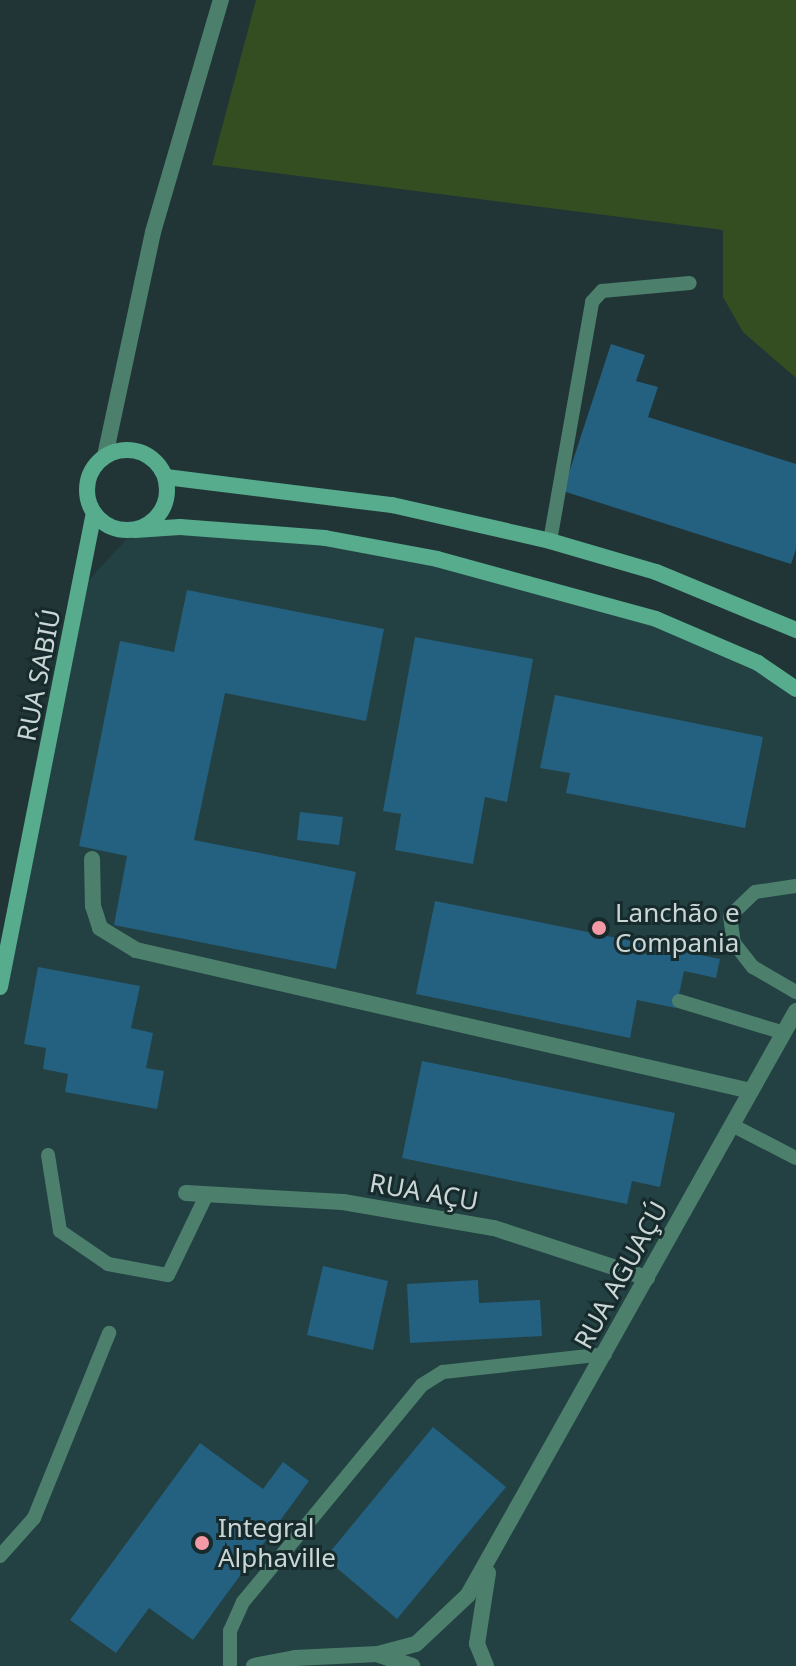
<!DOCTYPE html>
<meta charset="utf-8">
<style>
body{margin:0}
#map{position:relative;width:796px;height:1666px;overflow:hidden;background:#213537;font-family:"Noto Sans",sans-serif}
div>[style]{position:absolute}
.built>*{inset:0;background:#234143}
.green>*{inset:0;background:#344e21}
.building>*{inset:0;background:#246080}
.lane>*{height:14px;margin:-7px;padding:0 7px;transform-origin:7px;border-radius:7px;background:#4d806c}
.street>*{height:16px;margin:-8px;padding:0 8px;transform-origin:8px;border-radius:8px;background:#4d806c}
.secondary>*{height:16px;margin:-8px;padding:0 8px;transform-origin:8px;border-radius:8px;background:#57ac8d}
.secondary>.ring{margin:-8px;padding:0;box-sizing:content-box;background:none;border:16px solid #57ac8d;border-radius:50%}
.dots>*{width:22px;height:22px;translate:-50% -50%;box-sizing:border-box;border:4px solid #172b2d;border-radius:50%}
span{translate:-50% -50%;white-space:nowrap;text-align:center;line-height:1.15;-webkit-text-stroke:6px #172b2d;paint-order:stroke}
.street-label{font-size:26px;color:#cad6d6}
.poi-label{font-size:26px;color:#cad6d6}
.left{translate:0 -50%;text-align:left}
</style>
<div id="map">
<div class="built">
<i style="clip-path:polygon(135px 530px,325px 538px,545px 587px,758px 663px,796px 690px,796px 1666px,0 1666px,0 987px,81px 588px)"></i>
</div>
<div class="green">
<i style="clip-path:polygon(256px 0,796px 0,796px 378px,743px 332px,723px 297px,723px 230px,212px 165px)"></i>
</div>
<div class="building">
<i style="clip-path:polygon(611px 344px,645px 355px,636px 381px,658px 387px,648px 417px,796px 464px,796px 549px,791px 564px,563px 491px)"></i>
<i style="clip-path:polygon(187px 590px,384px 629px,366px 721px,225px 693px,194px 840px,356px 872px,336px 969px,114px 925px,127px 856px,79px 846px,120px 641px,174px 652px)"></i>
<i style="clip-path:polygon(415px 637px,533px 659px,507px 802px,485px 797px,473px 864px,395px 850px,401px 814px,383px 811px)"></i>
<i style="clip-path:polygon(555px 695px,763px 737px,745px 828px,566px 793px,570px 773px,540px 768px)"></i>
<i style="clip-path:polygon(300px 812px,343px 817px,339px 845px,297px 840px)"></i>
<i style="clip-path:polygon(435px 901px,720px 959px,716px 978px,684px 971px,676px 1008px,637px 1000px,630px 1038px,416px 994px)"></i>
<i style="clip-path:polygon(38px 967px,140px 986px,131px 1028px,153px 1033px,146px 1068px,164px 1071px,157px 1109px,65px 1092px,68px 1074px,43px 1069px,46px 1048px,24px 1044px)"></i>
<i style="clip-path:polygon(422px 1061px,675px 1113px,660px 1187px,632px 1181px,627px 1204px,402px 1158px)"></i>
<i style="clip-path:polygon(323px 1266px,388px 1281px,373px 1350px,307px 1335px)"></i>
<i style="clip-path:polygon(478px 1280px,479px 1303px,540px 1300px,542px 1336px,410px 1343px,407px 1284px)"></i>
<i style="clip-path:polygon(433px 1427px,506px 1487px,397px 1619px,325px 1558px)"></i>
<i style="clip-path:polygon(200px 1443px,263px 1489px,283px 1462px,309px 1481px,193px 1640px,149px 1608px,116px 1653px,70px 1620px)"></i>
</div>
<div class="lane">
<i style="left:550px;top:541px;width:243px;rotate:-80deg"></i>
<i style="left:592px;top:302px;width:15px;rotate:-48deg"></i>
<i style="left:602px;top:291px;width:88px;rotate:-5.2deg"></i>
<i style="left:796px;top:886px;width:41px;rotate:171.7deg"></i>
<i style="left:755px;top:892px;width:35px;rotate:136deg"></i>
<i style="left:730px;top:916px;width:27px;rotate:82deg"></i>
<i style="left:734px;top:943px;width:31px;rotate:52deg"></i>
<i style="left:753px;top:967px;width:50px;rotate:30.2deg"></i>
<i style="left:679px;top:1001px;width:110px;rotate:16.9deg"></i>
<i style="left:732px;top:1125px;width:72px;rotate:27.3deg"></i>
<i style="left:48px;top:1155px;width:77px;rotate:81deg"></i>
<i style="left:60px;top:1231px;width:58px;rotate:34.5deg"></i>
<i style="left:108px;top:1264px;width:61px;rotate:10.4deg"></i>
<i style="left:168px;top:1275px;width:90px;rotate:-64.3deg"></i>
<i style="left:0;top:1556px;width:51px;rotate:-48.2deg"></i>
<i style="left:34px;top:1518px;width:200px;rotate:-67.9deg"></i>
<i style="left:230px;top:1666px;width:35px;rotate:-90deg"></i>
<i style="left:230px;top:1631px;width:32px;rotate:-66deg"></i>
<i style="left:243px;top:1602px;width:281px;rotate:-50.5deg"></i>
<i style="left:422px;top:1385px;width:25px;rotate:-32deg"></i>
<i style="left:443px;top:1372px;width:163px;rotate:-6.3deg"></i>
</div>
<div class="street">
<i style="left:105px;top:456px;width:229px;rotate:-77.9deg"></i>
<i style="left:153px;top:232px;width:242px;rotate:-73.7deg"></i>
<i style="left:92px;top:859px;width:47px;rotate:88.8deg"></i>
<i style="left:93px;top:906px;width:23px;rotate:72deg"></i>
<i style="left:100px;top:928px;width:42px;rotate:31.4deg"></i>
<i style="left:136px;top:950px;width:631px;rotate:12.91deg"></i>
<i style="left:186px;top:1193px;width:157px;rotate:3.3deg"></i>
<i style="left:343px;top:1202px;width:153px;rotate:9.8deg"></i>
<i style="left:494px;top:1228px;width:161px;rotate:18.1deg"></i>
<i style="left:379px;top:1655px;width:35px;rotate:18deg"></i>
<i style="left:254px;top:1666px;width:42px;rotate:-11deg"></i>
<i style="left:295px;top:1658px;width:83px;rotate:-2.8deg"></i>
<i style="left:378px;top:1654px;width:39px;rotate:-15deg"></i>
<i style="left:416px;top:1644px;width:71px;rotate:-43.3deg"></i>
<i style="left:468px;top:1595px;width:670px;rotate:-60.68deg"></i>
<i style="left:486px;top:1666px;width:24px;rotate:-112deg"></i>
<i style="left:477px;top:1644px;width:72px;rotate:-81.2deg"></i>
</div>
<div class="secondary">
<i class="ring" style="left:87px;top:450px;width:64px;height:64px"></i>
<i style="left:166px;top:477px;width:228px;rotate:7.1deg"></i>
<i style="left:392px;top:505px;width:162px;rotate:12.8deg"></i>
<i style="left:550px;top:541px;width:110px;rotate:16.3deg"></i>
<i style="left:656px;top:572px;width:152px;rotate:22.5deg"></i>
<i style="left:135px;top:530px;width:45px;rotate:-3.8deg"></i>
<i style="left:180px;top:527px;width:145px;rotate:4.3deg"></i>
<i style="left:325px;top:538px;width:114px;rotate:10.6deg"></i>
<i style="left:437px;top:559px;width:227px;rotate:15.3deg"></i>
<i style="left:656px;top:619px;width:111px;rotate:23.3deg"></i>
<i style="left:758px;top:663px;width:46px;rotate:34.4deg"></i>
<i style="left:0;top:987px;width:482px;rotate:-78.8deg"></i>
</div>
<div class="dots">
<i style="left:599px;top:928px;background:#f49aa6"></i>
<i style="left:202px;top:1543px;background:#f49aa6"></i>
</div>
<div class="street-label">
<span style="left:39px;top:675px;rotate:-79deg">RUA SABIÚ</span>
<span style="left:424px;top:1192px;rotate:10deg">RUA AÇU</span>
<span style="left:621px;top:1275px;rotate:-61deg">RUA AGUAÇÚ</span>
</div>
<div class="poi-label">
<span class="left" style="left:615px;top:928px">Lanchão e<br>Compania</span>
<span class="left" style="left:218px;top:1543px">Integral<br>Alphaville</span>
</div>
</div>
